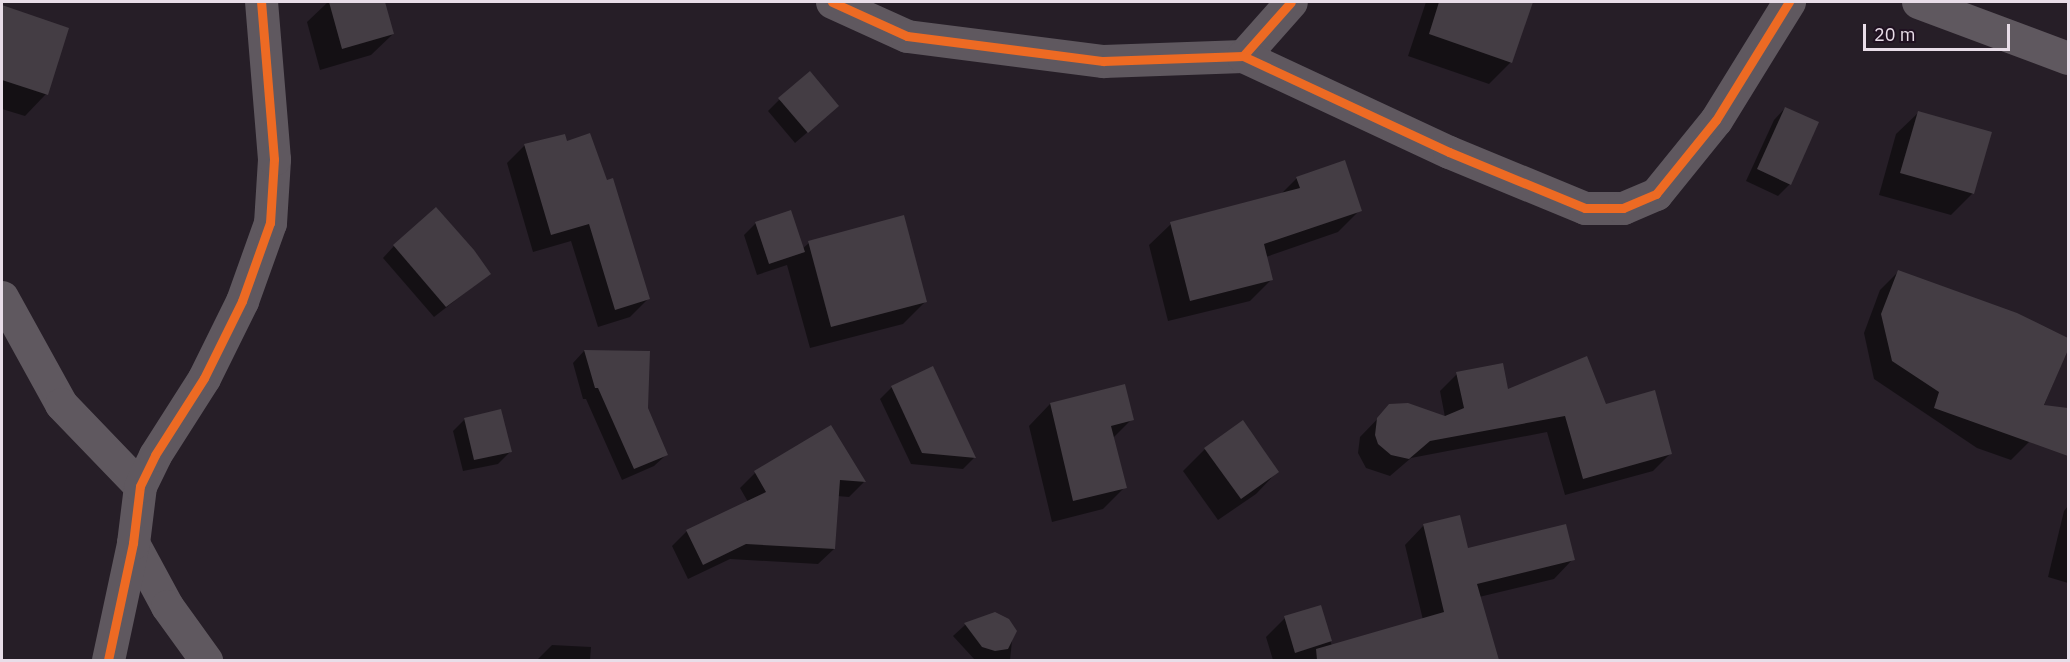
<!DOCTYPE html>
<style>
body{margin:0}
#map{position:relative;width:2070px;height:662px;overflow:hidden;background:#261e27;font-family:"IBM Plex Sans",sans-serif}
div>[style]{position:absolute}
.shadow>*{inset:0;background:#0007}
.building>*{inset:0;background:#443d44}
.minor>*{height:33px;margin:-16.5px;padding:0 16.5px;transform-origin:16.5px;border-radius:16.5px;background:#5f585f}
.cycleway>*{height:9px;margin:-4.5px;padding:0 4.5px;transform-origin:4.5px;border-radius:4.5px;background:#ed6a23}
span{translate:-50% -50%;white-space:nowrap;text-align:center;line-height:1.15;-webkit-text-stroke:4.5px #201121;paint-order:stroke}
.frame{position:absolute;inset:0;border:3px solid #e8dde8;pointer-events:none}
.scale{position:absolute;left:1863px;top:24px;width:147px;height:27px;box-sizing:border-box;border:3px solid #e8dde8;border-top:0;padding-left:8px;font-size:18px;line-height:21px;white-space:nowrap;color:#e8dde8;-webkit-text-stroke:4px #201121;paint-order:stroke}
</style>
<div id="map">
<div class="shadow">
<i style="clip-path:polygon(328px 2px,384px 2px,393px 34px,371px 55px,320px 70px,307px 22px)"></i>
<i style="clip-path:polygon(1426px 2px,1524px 2px,1531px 4px,1511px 62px,1489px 84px,1408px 56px)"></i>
<i style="clip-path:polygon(7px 9px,67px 29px,46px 94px,25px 116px,2px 109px,2px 14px)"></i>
<i style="clip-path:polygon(779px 100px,825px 117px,795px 143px,768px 111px)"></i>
<i style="clip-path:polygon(1785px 108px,1790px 184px,1778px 196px,1746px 181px,1774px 120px)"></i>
<i style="clip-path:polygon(1918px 113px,1973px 193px,1951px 215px,1879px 195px,1896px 134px)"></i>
<i style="clip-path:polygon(566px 143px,648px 299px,630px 317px,598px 327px,571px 241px,533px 252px,507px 163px,525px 145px)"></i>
<i style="clip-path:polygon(1297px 178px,1360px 210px,1338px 232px,1266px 257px,1272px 279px,1250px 301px,1168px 321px,1149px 245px,1171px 224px,1280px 195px)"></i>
<i style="clip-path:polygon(756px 223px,802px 249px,809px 243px,925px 302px,903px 324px,810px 348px,787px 265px,757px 275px,744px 235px)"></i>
<i style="clip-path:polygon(394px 246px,489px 274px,434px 317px,383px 258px)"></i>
<i style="clip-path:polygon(1898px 272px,2016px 315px,2068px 340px,2068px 347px,2029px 442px,2011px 460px,1977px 448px,1874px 379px,1864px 333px,1880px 290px)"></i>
<i style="clip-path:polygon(584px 351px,648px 352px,647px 408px,666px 455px,654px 466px,622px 480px,586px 399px,583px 399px,573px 363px)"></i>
<i style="clip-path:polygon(932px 368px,974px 458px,963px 469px,911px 464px,880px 399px,892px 387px)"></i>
<i style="clip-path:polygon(1457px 374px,1507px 392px,1605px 405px,1670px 454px,1653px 471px,1565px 495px,1547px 432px,1411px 458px,1390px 476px,1366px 468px,1358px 453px,1360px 437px,1390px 406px,1445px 417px,1440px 391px)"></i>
<i style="clip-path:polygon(1050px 404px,1132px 419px,1113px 438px,1125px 487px,1103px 509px,1052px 522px,1029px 426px)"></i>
<i style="clip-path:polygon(465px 419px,510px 452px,498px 464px,463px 471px,453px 431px)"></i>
<i style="clip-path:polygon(831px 427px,864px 482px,849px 497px,837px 496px,834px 549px,818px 564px,730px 559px,688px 579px,672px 546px,687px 531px,748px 502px,740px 488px,755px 473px)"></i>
<i style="clip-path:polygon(1205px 449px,1277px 472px,1256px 494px,1218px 520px,1183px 471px)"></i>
<i style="clip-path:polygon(2068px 506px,2068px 583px,2048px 577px,2064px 511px)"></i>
<i style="clip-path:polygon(1424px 525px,1467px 550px,1573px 559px,1554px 579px,1479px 597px,1498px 660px,1273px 660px,1266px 637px,1285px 618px,1320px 607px,1332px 646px,1423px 620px,1405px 545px)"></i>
<i style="clip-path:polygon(995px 613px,1013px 631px,1010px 660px,975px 660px,953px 636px,965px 625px)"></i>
<i style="clip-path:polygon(552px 645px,591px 647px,590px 660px,537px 660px)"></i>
</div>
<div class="building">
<i style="clip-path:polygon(329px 2px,385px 2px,394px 34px,342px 49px)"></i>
<i style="clip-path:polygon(1439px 2px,1533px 2px,1512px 63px,1429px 34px)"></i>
<i style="clip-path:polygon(2px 5px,69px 28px,48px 95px,2px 80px)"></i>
<i style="clip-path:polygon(810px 71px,839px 106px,808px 133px,778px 98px)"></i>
<i style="clip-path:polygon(1785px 107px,1819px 122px,1791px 185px,1757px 169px)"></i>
<i style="clip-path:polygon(1918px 111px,1992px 132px,1974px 194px,1900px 173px)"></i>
<i style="clip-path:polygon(590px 133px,607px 180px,613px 178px,650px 299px,615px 310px,589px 224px,551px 235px,524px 144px,565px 134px,567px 141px)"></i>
<i style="clip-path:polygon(1345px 160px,1362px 211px,1264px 244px,1273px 280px,1190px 301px,1170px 222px,1300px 188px,1296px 177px)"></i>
<i style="clip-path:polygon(436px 207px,474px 250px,491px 274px,446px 307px,393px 245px)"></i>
<i style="clip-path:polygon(791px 210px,805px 252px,769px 264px,755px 222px)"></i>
<i style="clip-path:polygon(904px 215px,927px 302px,831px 327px,808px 241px)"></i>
<i style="clip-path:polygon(1898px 270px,2017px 313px,2068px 338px,2068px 350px,2044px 405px,2068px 408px,2068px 456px,1934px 408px,1939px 392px,1892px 361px,1881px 314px)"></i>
<i style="clip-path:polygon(584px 350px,650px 351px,648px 408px,668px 455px,634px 469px,598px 388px,595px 388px)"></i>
<i style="clip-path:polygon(1587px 356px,1606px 404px,1655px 390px,1672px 454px,1583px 479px,1565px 416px,1430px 441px,1409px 459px,1391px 455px,1378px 444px,1375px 435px,1377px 418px,1389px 404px,1408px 403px,1445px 416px,1464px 408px,1456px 372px,1503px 363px,1508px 389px)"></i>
<i style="clip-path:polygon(933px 366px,976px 458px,922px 453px,891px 386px)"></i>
<i style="clip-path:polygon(1125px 384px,1134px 420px,1111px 426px,1127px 488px,1073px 501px,1050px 403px)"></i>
<i style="clip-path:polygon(501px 409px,512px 452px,474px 460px,464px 418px)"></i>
<i style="clip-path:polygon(1243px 420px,1279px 472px,1241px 499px,1204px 448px)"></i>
<i style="clip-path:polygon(831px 425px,866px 482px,840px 480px,835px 549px,746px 544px,703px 565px,686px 530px,766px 492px,754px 471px)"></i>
<i style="clip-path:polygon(1460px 515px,1468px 548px,1566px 524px,1575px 560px,1477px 584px,1499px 660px,1317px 660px,1316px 649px,1444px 612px,1423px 524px)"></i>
<i style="clip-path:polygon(1321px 605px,1332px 641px,1295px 653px,1284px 616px)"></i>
<i style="clip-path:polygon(995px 612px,1009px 619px,1017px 631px,1008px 649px,995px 651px,982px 647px,964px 623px)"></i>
</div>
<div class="minor">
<i style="left:832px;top:2px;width:82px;rotate:24.4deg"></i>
<i style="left:907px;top:36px;width:198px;rotate:7.3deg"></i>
<i style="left:1103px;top:61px;width:140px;rotate:-2deg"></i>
<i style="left:1243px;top:56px;width:72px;rotate:-48.4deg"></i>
<i style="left:1918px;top:2px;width:160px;rotate:20.5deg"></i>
<i style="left:1243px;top:56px;width:227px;rotate:25deg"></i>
<i style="left:1449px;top:152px;width:147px;rotate:22.4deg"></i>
<i style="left:1585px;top:208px;width:38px"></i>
<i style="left:1623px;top:208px;width:36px;rotate:-23deg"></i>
<i style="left:1656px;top:194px;width:95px;rotate:-51deg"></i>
<i style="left:1716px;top:120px;width:139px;rotate:-58.3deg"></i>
<i style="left:2px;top:297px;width:122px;rotate:61.1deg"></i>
<i style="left:61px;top:404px;width:114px;rotate:46.1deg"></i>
<i style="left:133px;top:543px;width:72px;rotate:61.6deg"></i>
<i style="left:167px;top:606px;width:67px;rotate:54.2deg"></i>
<i style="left:108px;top:660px;width:120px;rotate:-77.9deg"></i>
<i style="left:133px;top:543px;width:57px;rotate:-83deg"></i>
<i style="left:140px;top:486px;width:34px;rotate:-64deg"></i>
<i style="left:155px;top:455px;width:91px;rotate:-57.5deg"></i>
<i style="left:204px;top:378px;width:86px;rotate:-63.7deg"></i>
<i style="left:242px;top:301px;width:83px;rotate:-70.3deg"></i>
<i style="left:270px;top:223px;width:64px;rotate:-86.4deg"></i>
<i style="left:274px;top:159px;width:158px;rotate:-94.7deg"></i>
</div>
<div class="cycleway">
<i style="left:832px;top:2px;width:82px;rotate:24.4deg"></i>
<i style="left:907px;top:36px;width:198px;rotate:7.3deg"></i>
<i style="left:1103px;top:61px;width:140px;rotate:-2deg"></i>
<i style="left:1243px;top:56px;width:72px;rotate:-48.4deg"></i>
<i style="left:1243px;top:56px;width:227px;rotate:25deg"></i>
<i style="left:1449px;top:152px;width:147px;rotate:22.4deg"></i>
<i style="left:1585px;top:208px;width:38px"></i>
<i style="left:1623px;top:208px;width:36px;rotate:-23deg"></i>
<i style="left:1656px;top:194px;width:95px;rotate:-51deg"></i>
<i style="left:1716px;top:120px;width:139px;rotate:-58.3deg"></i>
<i style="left:108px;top:660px;width:120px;rotate:-77.9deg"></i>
<i style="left:133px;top:543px;width:57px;rotate:-83deg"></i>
<i style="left:140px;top:486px;width:34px;rotate:-64deg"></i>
<i style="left:155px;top:455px;width:91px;rotate:-57.5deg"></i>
<i style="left:204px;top:378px;width:86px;rotate:-63.7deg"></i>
<i style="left:242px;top:301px;width:83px;rotate:-70.3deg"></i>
<i style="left:270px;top:223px;width:64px;rotate:-86.4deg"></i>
<i style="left:274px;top:159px;width:158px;rotate:-94.7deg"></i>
</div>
<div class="frame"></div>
<div class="scale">20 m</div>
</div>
